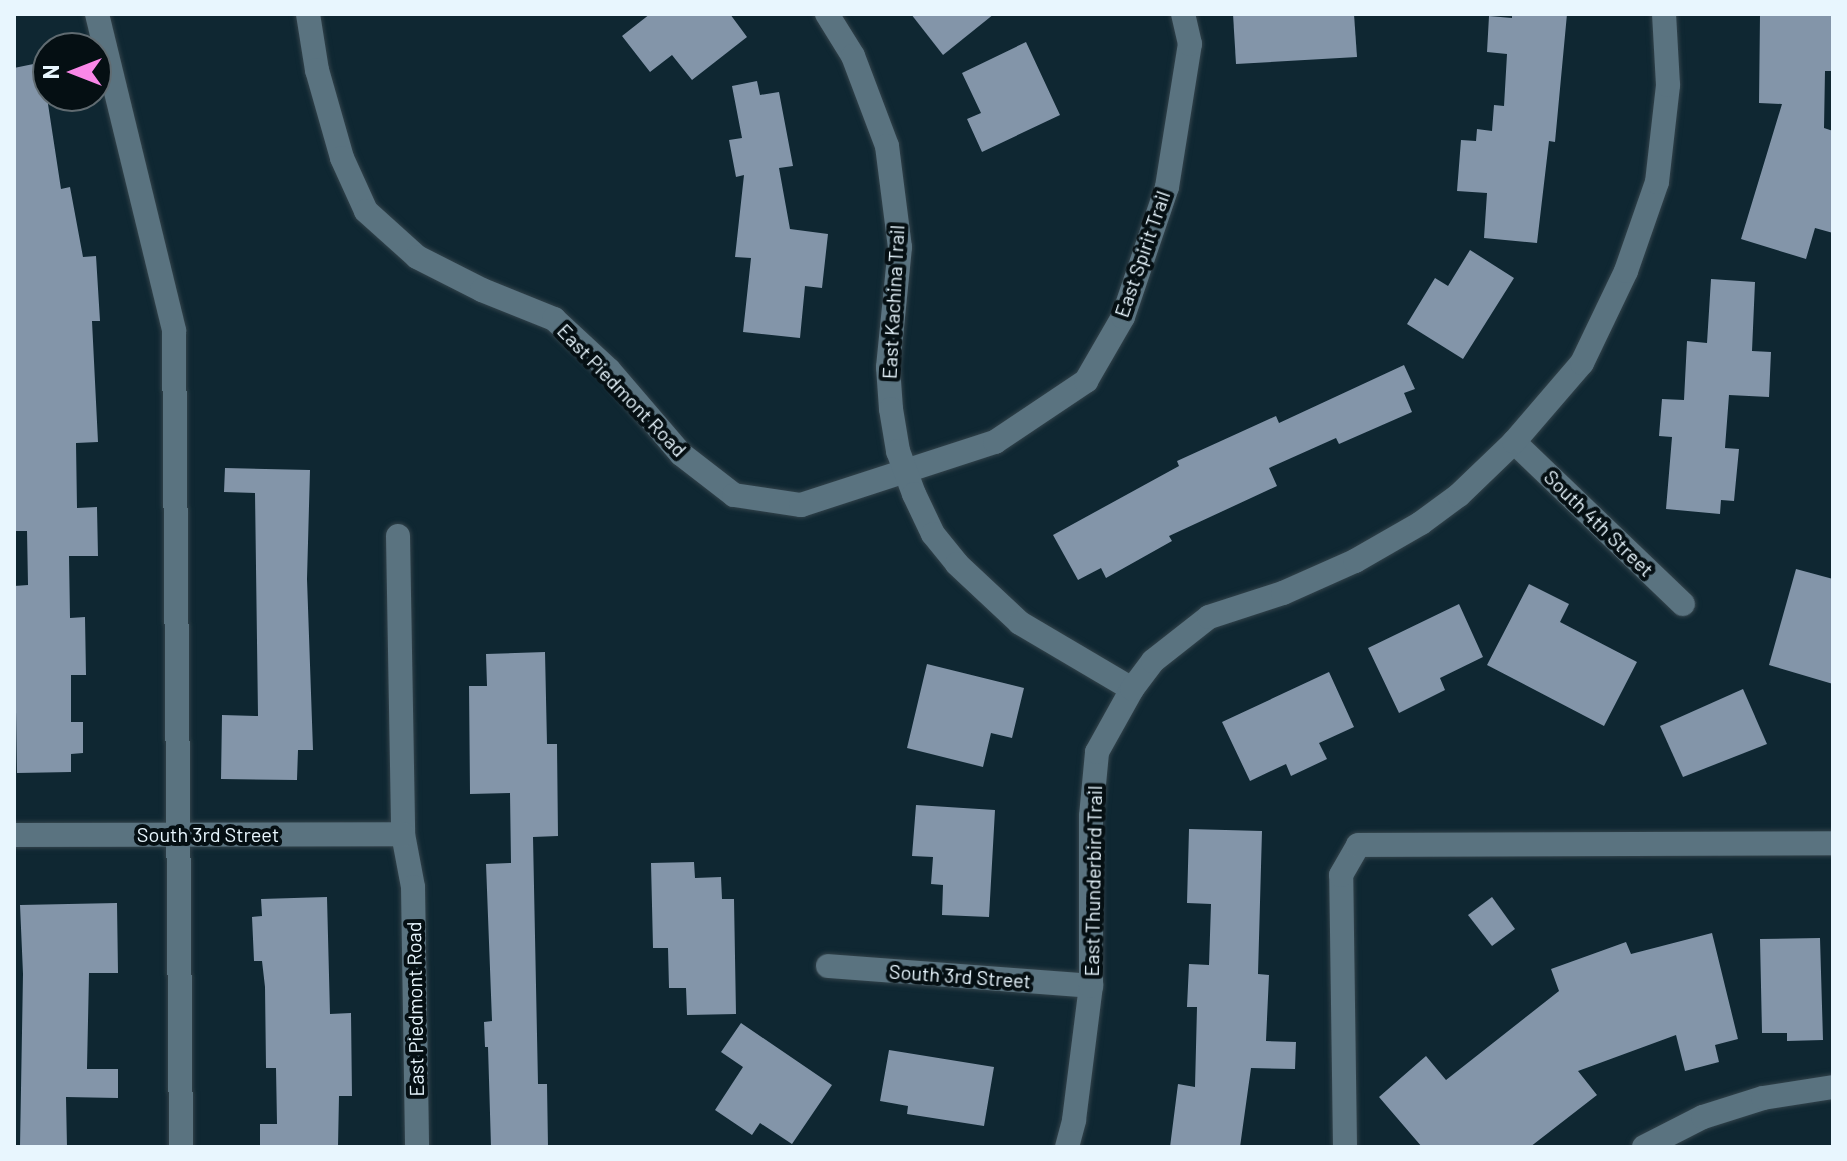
<!DOCTYPE html>
<style>
body{margin:0}
#map{position:relative;width:1847px;height:1161px;overflow:hidden;background:#0f2732;font-family:Barlow,sans-serif}
div>[style]{position:absolute}
.building>*{inset:0;background:#8395a9}
.roads{filter:drop-shadow(0 0 2px #33434b) drop-shadow(0 0 2px #33434b)}
.minor>*{height:24px;margin:-12px;padding:0 12px;transform-origin:12px;border-radius:12px;background:#5a7380}
span{translate:-50% -50%;white-space:nowrap;text-align:center;line-height:1.15;-webkit-text-stroke:8px #050f13;paint-order:stroke}
.street-label{font-size:20px;color:#e8f6fe}
.frame{position:absolute;inset:0;border:16px solid #e8f6fe;pointer-events:none}
.north{position:absolute;left:32px;top:32px;width:80px;height:80px;box-sizing:border-box;background:#050f13;border:2px solid #606b71;border-radius:50%;rotate:270deg;font-size:22px;font-weight:700;line-height:32px;text-align:center;color:#e8f6fe}
.north::after{content:'';display:block;margin:auto;width:28px;height:36px;background:#fa87e8;clip-path:polygon(50% 0,100% 100%,50% 72%,0 100%)}
</style>
<div id="map">
<div class="building">
<i style="clip-path:polygon(650px 14px,730px 14px,747px 37px,692px 80px,672px 55px,650px 72px,622px 36px)"></i>
<i style="clip-path:polygon(911px 14px,994px 14px,943px 55px)"></i>
<i style="clip-path:polygon(1233px 14px,1354px 14px,1357px 57px,1236px 64px)"></i>
<i style="clip-path:polygon(1512px 14px,1567px 14px,1555px 142px,1549px 141px,1537px 243px,1484px 238px,1487px 193px,1457px 191px,1461px 140px,1476px 141px,1477px 129px,1492px 131px,1494px 105px,1504px 106px,1507px 54px,1487px 52px,1489px 16px,1512px 18px)"></i>
<i style="clip-path:polygon(1760px 14px,1833px 14px,1833px 71px,1825px 71px,1824px 128px,1833px 131px,1833px 233px,1815px 228px,1806px 259px,1741px 239px,1782px 104px,1759px 103px)"></i>
<i style="clip-path:polygon(1026px 42px,1060px 115px,982px 152px,967px 119px,981px 113px,962px 73px)"></i>
<i style="clip-path:polygon(48px 61px,48px 104px,61px 189px,70px 187px,83px 257px,96px 256px,100px 321px,92px 321px,98px 442px,76px 443px,77px 508px,97px 507px,98px 556px,69px 556px,70px 618px,85px 617px,86px 675px,71px 675px,71px 722px,83px 722px,83px 753px,71px 754px,71px 772px,17px 773px,14px 586px,28px 585px,27px 531px,14px 531px,14px 68px)"></i>
<i style="clip-path:polygon(757px 81px,760px 95px,779px 92px,793px 166px,779px 168px,790px 229px,828px 234px,822px 288px,805px 286px,800px 338px,743px 332px,751px 258px,735px 257px,744px 175px,736px 177px,729px 140px,742px 138px,732px 86px)"></i>
<i style="clip-path:polygon(1470px 250px,1514px 278px,1463px 359px,1407px 324px,1435px 278px,1448px 286px)"></i>
<i style="clip-path:polygon(1711px 279px,1755px 282px,1752px 351px,1771px 352px,1769px 397px,1729px 395px,1725px 448px,1739px 449px,1734px 501px,1721px 500px,1720px 514px,1666px 509px,1672px 437px,1659px 436px,1662px 399px,1684px 400px,1687px 341px,1707px 343px)"></i>
<i style="clip-path:polygon(1404px 365px,1415px 389px,1404px 393px,1412px 412px,1339px 444px,1336px 438px,1269px 468px,1277px 486px,1169px 536px,1172px 541px,1106px 578px,1101px 568px,1078px 580px,1053px 535px,1179px 466px,1177px 461px,1276px 416px,1279px 423px)"></i>
<i style="clip-path:polygon(225px 468px,310px 470px,307px 579px,313px 750px,298px 750px,297px 780px,221px 779px,222px 715px,258px 716px,255px 493px,224px 492px)"></i>
<i style="clip-path:polygon(1796px 569px,1833px 579px,1833px 684px,1769px 665px)"></i>
<i style="clip-path:polygon(1529px 584px,1569px 604px,1560px 622px,1637px 662px,1604px 726px,1487px 665px)"></i>
<i style="clip-path:polygon(1459px 604px,1483px 657px,1440px 678px,1445px 690px,1399px 713px,1368px 648px)"></i>
<i style="clip-path:polygon(545px 652px,547px 744px,557px 744px,558px 836px,533px 837px,538px 1084px,547px 1084px,548px 1147px,491px 1147px,488px 1047px,485px 1047px,484px 1022px,492px 1021px,486px 864px,511px 863px,510px 793px,470px 794px,469px 686px,487px 686px,486px 654px)"></i>
<i style="clip-path:polygon(927px 664px,1024px 688px,1012px 738px,991px 733px,983px 767px,907px 748px)"></i>
<i style="clip-path:polygon(1329px 672px,1354px 727px,1319px 743px,1327px 759px,1291px 776px,1286px 764px,1250px 781px,1222px 722px)"></i>
<i style="clip-path:polygon(1743px 689px,1767px 744px,1683px 777px,1660px 726px)"></i>
<i style="clip-path:polygon(916px 805px,995px 810px,989px 917px,942px 915px,943px 885px,931px 884px,933px 857px,912px 856px)"></i>
<i style="clip-path:polygon(1189px 829px,1262px 831px,1258px 974px,1269px 975px,1266px 1041px,1296px 1042px,1295px 1069px,1251px 1068px,1240px 1147px,1170px 1147px,1178px 1084px,1195px 1087px,1197px 1007px,1187px 1007px,1189px 964px,1209px 965px,1211px 904px,1187px 903px)"></i>
<i style="clip-path:polygon(694px 862px,695px 878px,721px 877px,722px 899px,734px 899px,736px 1014px,687px 1015px,686px 988px,669px 988px,668px 948px,653px 948px,651px 863px)"></i>
<i style="clip-path:polygon(327px 897px,330px 1014px,351px 1013px,352px 1096px,339px 1096px,338px 1147px,260px 1147px,260px 1124px,277px 1124px,276px 1068px,266px 1068px,265px 987px,262px 961px,254px 961px,252px 917px,262px 916px,261px 899px)"></i>
<i style="clip-path:polygon(1492px 897px,1515px 929px,1492px 946px,1468px 915px)"></i>
<i style="clip-path:polygon(117px 903px,118px 973px,89px 973px,87px 1069px,118px 1069px,118px 1098px,66px 1097px,67px 1147px,20px 1147px,23px 974px,20px 905px)"></i>
<i style="clip-path:polygon(1712px 933px,1738px 1039px,1715px 1045px,1719px 1062px,1685px 1071px,1676px 1035px,1578px 1071px,1597px 1095px,1530px 1147px,1422px 1147px,1379px 1097px,1426px 1056px,1446px 1080px,1559px 991px,1551px 969px,1626px 942px,1631px 954px)"></i>
<i style="clip-path:polygon(1820px 938px,1823px 1040px,1787px 1041px,1787px 1033px,1762px 1033px,1760px 939px)"></i>
<i style="clip-path:polygon(741px 1023px,832px 1085px,792px 1144px,760px 1123px,752px 1135px,715px 1110px,743px 1067px,721px 1052px)"></i>
<i style="clip-path:polygon(889px 1050px,994px 1067px,984px 1126px,907px 1114px,908px 1106px,880px 1101px)"></i>
</div>
<div class="roads">
<div class="minor">
<i style="left:97px;top:14px;width:326px;rotate:76.3deg"></i>
<i style="left:174px;top:331px;width:816px;rotate:89.51deg"></i>
<i style="left:308px;top:14px;width:57px;rotate:80.9deg"></i>
<i style="left:317px;top:70px;width:91px;rotate:74.1deg"></i>
<i style="left:342px;top:158px;width:58px;rotate:65.6deg"></i>
<i style="left:366px;top:211px;width:69px;rotate:42deg"></i>
<i style="left:417px;top:257px;width:73px;rotate:26.9deg"></i>
<i style="left:482px;top:290px;width:78px;rotate:21.9deg"></i>
<i style="left:554px;top:319px;width:75px;rotate:42.8deg"></i>
<i style="left:609px;top:370px;width:111px;rotate:49.4deg"></i>
<i style="left:681px;top:454px;width:67px;rotate:37.7deg"></i>
<i style="left:734px;top:495px;width:68px;rotate:8.5deg"></i>
<i style="left:801px;top:505px;width:204px;rotate:-18deg"></i>
<i style="left:995px;top:442px;width:110px;rotate:-33.8deg"></i>
<i style="left:1086px;top:381px;width:74px;rotate:-60deg"></i>
<i style="left:1123px;top:317px;width:137px;rotate:-71.3deg"></i>
<i style="left:1167px;top:187px;width:145px;rotate:-80.9deg"></i>
<i style="left:1190px;top:44px;width:31px;rotate:-103deg"></i>
<i style="left:827px;top:14px;width:49px;rotate:58.2deg"></i>
<i style="left:853px;top:56px;width:96px;rotate:69.3deg"></i>
<i style="left:887px;top:146px;width:102px;rotate:82.7deg"></i>
<i style="left:900px;top:247px;width:121px;rotate:95.7deg"></i>
<i style="left:888px;top:367px;width:42px;rotate:85.9deg"></i>
<i style="left:891px;top:409px;width:43px;rotate:80.5deg"></i>
<i style="left:898px;top:451px;width:46px;rotate:69.6deg"></i>
<i style="left:914px;top:494px;width:44px;rotate:64.6deg"></i>
<i style="left:933px;top:534px;width:38px;rotate:51deg"></i>
<i style="left:957px;top:564px;width:86px;rotate:43.1deg"></i>
<i style="left:1020px;top:623px;width:130px;rotate:30.5deg"></i>
<i style="left:1514px;top:442px;width:234px;rotate:43.8deg"></i>
<i style="left:398px;top:536px;width:298px;rotate:89deg"></i>
<i style="left:403px;top:834px;width:54px;rotate:79.3deg"></i>
<i style="left:413px;top:887px;width:260px;rotate:89.1deg"></i>
<i style="left:14px;top:835px;width:389px;rotate:-0.1deg"></i>
<i style="left:828px;top:966px;width:264px;rotate:4.3deg"></i>
<i style="left:1067px;top:1147px;width:28px;rotate:-75deg"></i>
<i style="left:1074px;top:1120px;width:135px;rotate:-82.8deg"></i>
<i style="left:1091px;top:986px;width:170px;rotate:-90deg"></i>
<i style="left:1091px;top:816px;width:64px;rotate:-84.6deg"></i>
<i style="left:1097px;top:752px;width:72px;rotate:-60.9deg"></i>
<i style="left:1132px;top:689px;width:35px;rotate:-53deg"></i>
<i style="left:1153px;top:661px;width:71px;rotate:-38.2deg"></i>
<i style="left:1209px;top:617px;width:78px;rotate:-18deg"></i>
<i style="left:1283px;top:593px;width:79px;rotate:-24deg"></i>
<i style="left:1355px;top:561px;width:76px;rotate:-29.9deg"></i>
<i style="left:1421px;top:523px;width:47px;rotate:-36.4deg"></i>
<i style="left:1459px;top:495px;width:76px;rotate:-43.9deg"></i>
<i style="left:1514px;top:442px;width:104px;rotate:-49.3deg"></i>
<i style="left:1582px;top:363px;width:102px;rotate:-64.4deg"></i>
<i style="left:1626px;top:271px;width:94px;rotate:-70.8deg"></i>
<i style="left:1657px;top:182px;width:98px;rotate:-83.5deg"></i>
<i style="left:1668px;top:85px;width:71px;rotate:-93.2deg"></i>
<i style="left:1345px;top:1147px;width:272px;rotate:-90.8deg"></i>
<i style="left:1341px;top:875px;width:34px;rotate:-60deg"></i>
<i style="left:1358px;top:845px;width:475px;rotate:-0.2deg"></i>
<i style="left:1644px;top:1147px;width:66px;rotate:-27deg"></i>
<i style="left:1703px;top:1117px;width:63px;rotate:-17.6deg"></i>
<i style="left:1763px;top:1098px;width:71px;rotate:-8.9deg"></i>
</div>
</div>
<div class="street-label">
<span style="left:1142px;top:254px;rotate:-71deg">East Spirit Trail</span>
<span style="left:893px;top:302px;rotate:-87deg">East Kachina Trail</span>
<span style="left:622px;top:390px;rotate:46deg">East Piedmont Road</span>
<span style="left:1599px;top:523px;rotate:44deg">South 4th Street</span>
<span style="left:208px;top:834px">South 3rd Street</span>
<span style="left:1093px;top:881px;rotate:-89deg">East Thunderbird Trail</span>
<span style="left:960px;top:976px;rotate:4deg">South 3rd Street</span>
<span style="left:415px;top:1009px;rotate:-91deg">East Piedmont Road</span>
</div>
<div class="frame"></div>
<div class="north">N</div>
</div>
